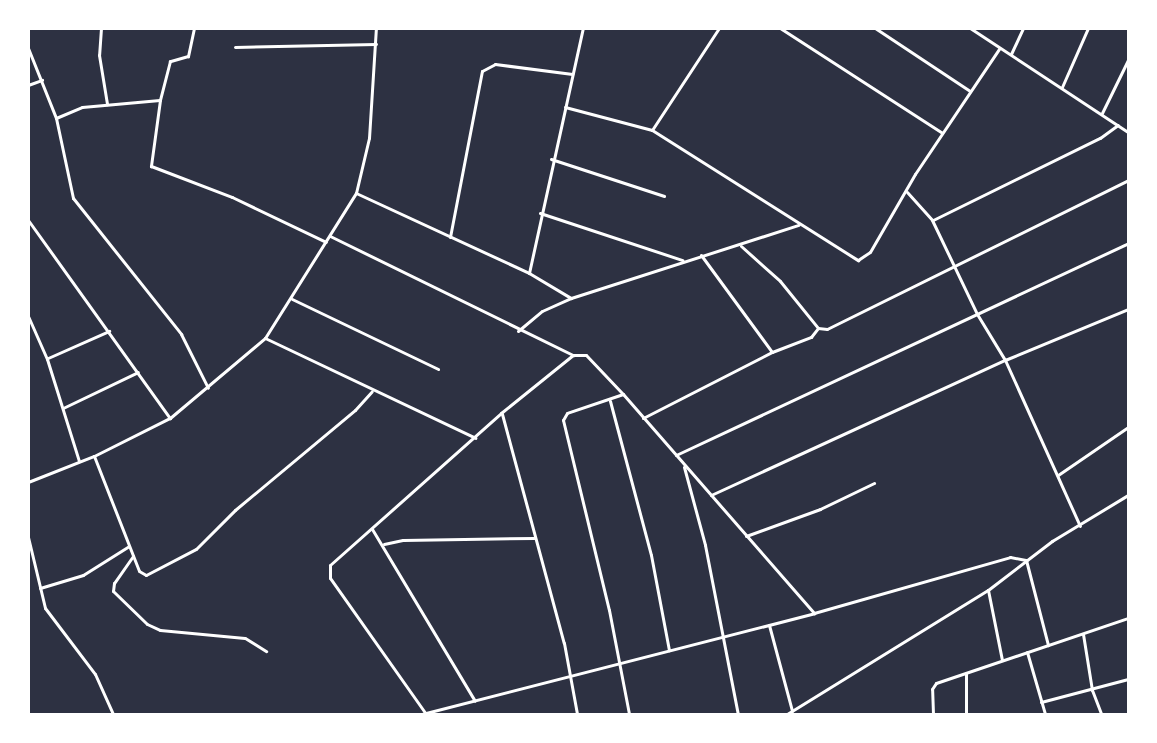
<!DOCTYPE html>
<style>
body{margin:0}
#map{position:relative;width:1157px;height:743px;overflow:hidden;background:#2d3142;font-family:"Times New Roman",serif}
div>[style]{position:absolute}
.minor>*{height:3px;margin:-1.5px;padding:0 1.5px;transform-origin:1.5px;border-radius:1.5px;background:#fff}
span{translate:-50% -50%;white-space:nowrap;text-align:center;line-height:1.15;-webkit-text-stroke:4.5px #fff;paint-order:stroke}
.frame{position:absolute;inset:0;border:30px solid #fff;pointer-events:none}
</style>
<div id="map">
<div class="minor">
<i style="left:101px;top:28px;width:27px;rotate:94deg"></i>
<i style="left:99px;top:55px;width:50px;rotate:80.7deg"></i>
<i style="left:194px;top:28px;width:29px;rotate:102deg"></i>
<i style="left:188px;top:56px;width:19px;rotate:164deg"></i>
<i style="left:170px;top:61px;width:40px;rotate:104.4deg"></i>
<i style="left:160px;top:100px;width:67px;rotate:97.8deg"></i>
<i style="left:151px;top:166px;width:87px;rotate:20.9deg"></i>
<i style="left:232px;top:197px;width:104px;rotate:25.6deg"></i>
<i style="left:780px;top:28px;width:193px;rotate:32.9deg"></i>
<i style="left:875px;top:28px;width:114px;rotate:33.6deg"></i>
<i style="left:970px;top:28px;width:189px;rotate:33.4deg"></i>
<i style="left:235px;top:47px;width:141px;rotate:-1.2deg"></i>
<i style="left:28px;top:48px;width:75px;rotate:68.2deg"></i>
<i style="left:56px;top:118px;width:82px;rotate:78deg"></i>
<i style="left:73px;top:198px;width:174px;rotate:51.5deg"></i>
<i style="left:181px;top:334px;width:60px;rotate:63.4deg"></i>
<i style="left:1011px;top:54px;width:29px;rotate:-65deg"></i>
<i style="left:28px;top:85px;width:15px;rotate:-20deg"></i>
<i style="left:1062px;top:87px;width:64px;rotate:-66.2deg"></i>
<i style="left:565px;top:107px;width:90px;rotate:14.8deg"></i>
<i style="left:652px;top:130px;width:244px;rotate:32.3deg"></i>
<i style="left:858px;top:260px;width:14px;rotate:-34deg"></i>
<i style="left:870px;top:252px;width:90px;rotate:-60deg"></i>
<i style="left:915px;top:174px;width:151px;rotate:-56.1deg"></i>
<i style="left:1102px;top:113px;width:59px;rotate:-63.9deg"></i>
<i style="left:56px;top:118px;width:28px;rotate:-23deg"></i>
<i style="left:82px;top:107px;width:78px;rotate:-5.1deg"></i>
<i style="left:652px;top:130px;width:122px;rotate:-56.7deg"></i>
<i style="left:551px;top:159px;width:119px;rotate:18.1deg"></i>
<i style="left:907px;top:192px;width:38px;rotate:48deg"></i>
<i style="left:932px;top:220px;width:104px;rotate:64.4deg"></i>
<i style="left:977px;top:314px;width:54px;rotate:58.7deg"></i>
<i style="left:1005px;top:360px;width:182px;rotate:65.7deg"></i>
<i style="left:356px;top:193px;width:191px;rotate:24.8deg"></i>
<i style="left:529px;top:273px;width:49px;rotate:30.8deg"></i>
<i style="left:540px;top:213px;width:150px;rotate:18.3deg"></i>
<i style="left:28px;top:220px;width:244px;rotate:54.4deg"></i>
<i style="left:933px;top:220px;width:186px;rotate:-26.2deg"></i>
<i style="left:1100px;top:138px;width:22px;rotate:-36deg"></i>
<i style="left:330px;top:236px;width:271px;rotate:26.1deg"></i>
<i style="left:450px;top:237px;width:169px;rotate:-79.1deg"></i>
<i style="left:482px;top:71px;width:15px;rotate:-28deg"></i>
<i style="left:495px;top:64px;width:78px;rotate:7.4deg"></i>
<i style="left:741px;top:246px;width:52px;rotate:41.9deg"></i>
<i style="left:780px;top:281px;width:60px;rotate:51deg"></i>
<i style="left:818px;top:328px;width:9px;rotate:6deg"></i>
<i style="left:827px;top:329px;width:336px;rotate:-26.3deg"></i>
<i style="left:701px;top:255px;width:120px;rotate:53.8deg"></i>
<i style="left:529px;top:273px;width:251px;rotate:-77.6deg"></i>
<i style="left:292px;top:299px;width:162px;rotate:25.6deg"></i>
<i style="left:28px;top:316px;width:47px;rotate:66.2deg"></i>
<i style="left:47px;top:359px;width:107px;rotate:72.6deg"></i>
<i style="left:518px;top:331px;width:31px;rotate:-40deg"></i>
<i style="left:542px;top:311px;width:32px;rotate:-24deg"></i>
<i style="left:571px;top:298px;width:239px;rotate:-17.8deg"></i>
<i style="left:265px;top:338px;width:233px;rotate:25.4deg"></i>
<i style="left:48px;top:358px;width:67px;rotate:-23.9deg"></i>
<i style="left:623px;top:394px;width:59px;rotate:161.3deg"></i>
<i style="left:567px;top:413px;width:8px;rotate:120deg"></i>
<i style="left:563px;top:420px;width:195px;rotate:76.4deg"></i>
<i style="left:609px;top:610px;width:106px;rotate:79.1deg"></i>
<i style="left:610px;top:401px;width:159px;rotate:75.1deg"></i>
<i style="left:651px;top:555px;width:97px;rotate:79.3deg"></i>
<i style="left:63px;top:408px;width:83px;rotate:-25.6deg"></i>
<i style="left:502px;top:414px;width:237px;rotate:74.9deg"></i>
<i style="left:564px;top:643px;width:72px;rotate:79.6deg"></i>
<i style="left:643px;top:418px;width:145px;rotate:-27.1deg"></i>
<i style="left:772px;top:352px;width:42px;rotate:-21deg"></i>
<i style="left:811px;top:337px;width:11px;rotate:-52deg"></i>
<i style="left:676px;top:455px;width:499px;rotate:-25.1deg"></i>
<i style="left:94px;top:456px;width:123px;rotate:68.6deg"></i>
<i style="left:139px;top:571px;width:8px;rotate:30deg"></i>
<i style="left:146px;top:575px;width:56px;rotate:-27.5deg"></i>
<i style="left:196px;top:549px;width:55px;rotate:-45deg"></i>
<i style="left:235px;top:510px;width:156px;rotate:-39.8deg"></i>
<i style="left:355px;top:410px;width:25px;rotate:-48deg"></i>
<i style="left:684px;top:467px;width:81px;rotate:74.9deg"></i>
<i style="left:705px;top:545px;width:172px;rotate:79deg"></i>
<i style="left:1058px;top:475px;width:85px;rotate:-34.4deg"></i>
<i style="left:28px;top:482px;width:71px;rotate:-21.5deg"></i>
<i style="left:94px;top:456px;width:85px;rotate:-26.6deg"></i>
<i style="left:170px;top:418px;width:124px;rotate:-40.1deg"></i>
<i style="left:265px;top:338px;width:171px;rotate:-57.9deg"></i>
<i style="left:356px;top:193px;width:57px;rotate:-76.7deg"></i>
<i style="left:369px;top:138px;width:110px;rotate:-86.4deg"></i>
<i style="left:711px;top:495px;width:324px;rotate:-24.7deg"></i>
<i style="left:1005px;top:360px;width:133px;rotate:-22.5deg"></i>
<i style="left:372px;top:529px;width:200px;rotate:59.1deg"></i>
<i style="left:746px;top:536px;width:79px;rotate:-20deg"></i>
<i style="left:820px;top:509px;width:60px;rotate:-25.7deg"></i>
<i style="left:28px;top:537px;width:73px;rotate:76.5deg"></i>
<i style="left:45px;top:608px;width:83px;rotate:52.9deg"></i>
<i style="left:95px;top:674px;width:44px;rotate:65.8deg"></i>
<i style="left:384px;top:544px;width:19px;rotate:-12deg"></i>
<i style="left:403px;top:540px;width:131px;rotate:-0.9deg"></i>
<i style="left:133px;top:556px;width:33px;rotate:125deg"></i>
<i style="left:114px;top:583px;width:8px;rotate:97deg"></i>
<i style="left:113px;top:591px;width:47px;rotate:44.1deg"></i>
<i style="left:147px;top:624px;width:14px;rotate:25deg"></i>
<i style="left:160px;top:630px;width:85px;rotate:5.4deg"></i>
<i style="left:245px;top:638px;width:25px;rotate:32deg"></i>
<i style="left:40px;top:588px;width:45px;rotate:-16.8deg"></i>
<i style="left:83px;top:575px;width:54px;rotate:-32.2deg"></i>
<i style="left:988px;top:590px;width:71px;rotate:78.7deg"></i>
<i style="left:769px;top:625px;width:89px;rotate:75deg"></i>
<i style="left:1083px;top:634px;width:57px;rotate:80.9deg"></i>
<i style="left:1092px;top:690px;width:26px;rotate:69deg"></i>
<i style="left:1027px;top:652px;width:65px;rotate:73.8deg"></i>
<i style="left:966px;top:673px;width:41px;rotate:90deg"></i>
<i style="left:1041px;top:702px;width:90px;rotate:-14.8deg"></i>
<i style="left:422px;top:714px;width:405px;rotate:-14.4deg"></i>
<i style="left:814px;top:613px;width:204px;rotate:-15.9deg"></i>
<i style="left:1010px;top:557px;width:16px;rotate:11deg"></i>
<i style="left:1026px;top:560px;width:88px;rotate:75.5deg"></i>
<i style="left:426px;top:714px;width:166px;rotate:-125.2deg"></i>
<i style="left:330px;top:578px;width:13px;rotate:-90deg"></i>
<i style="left:330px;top:565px;width:229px;rotate:-41.6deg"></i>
<i style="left:501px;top:413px;width:92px;rotate:-38.9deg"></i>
<i style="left:573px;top:355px;width:13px"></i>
<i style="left:586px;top:355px;width:54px;rotate:46.5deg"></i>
<i style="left:623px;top:394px;width:291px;rotate:48.9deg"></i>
<i style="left:787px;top:714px;width:236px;rotate:-31.7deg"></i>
<i style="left:988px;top:590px;width:81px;rotate:-37.4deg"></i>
<i style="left:1052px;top:541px;width:89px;rotate:-31.2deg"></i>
<i style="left:933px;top:714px;width:25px;rotate:-92deg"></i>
<i style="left:932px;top:689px;width:7px;rotate:-56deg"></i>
<i style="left:936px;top:683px;width:203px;rotate:-18.7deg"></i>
</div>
<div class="frame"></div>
</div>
